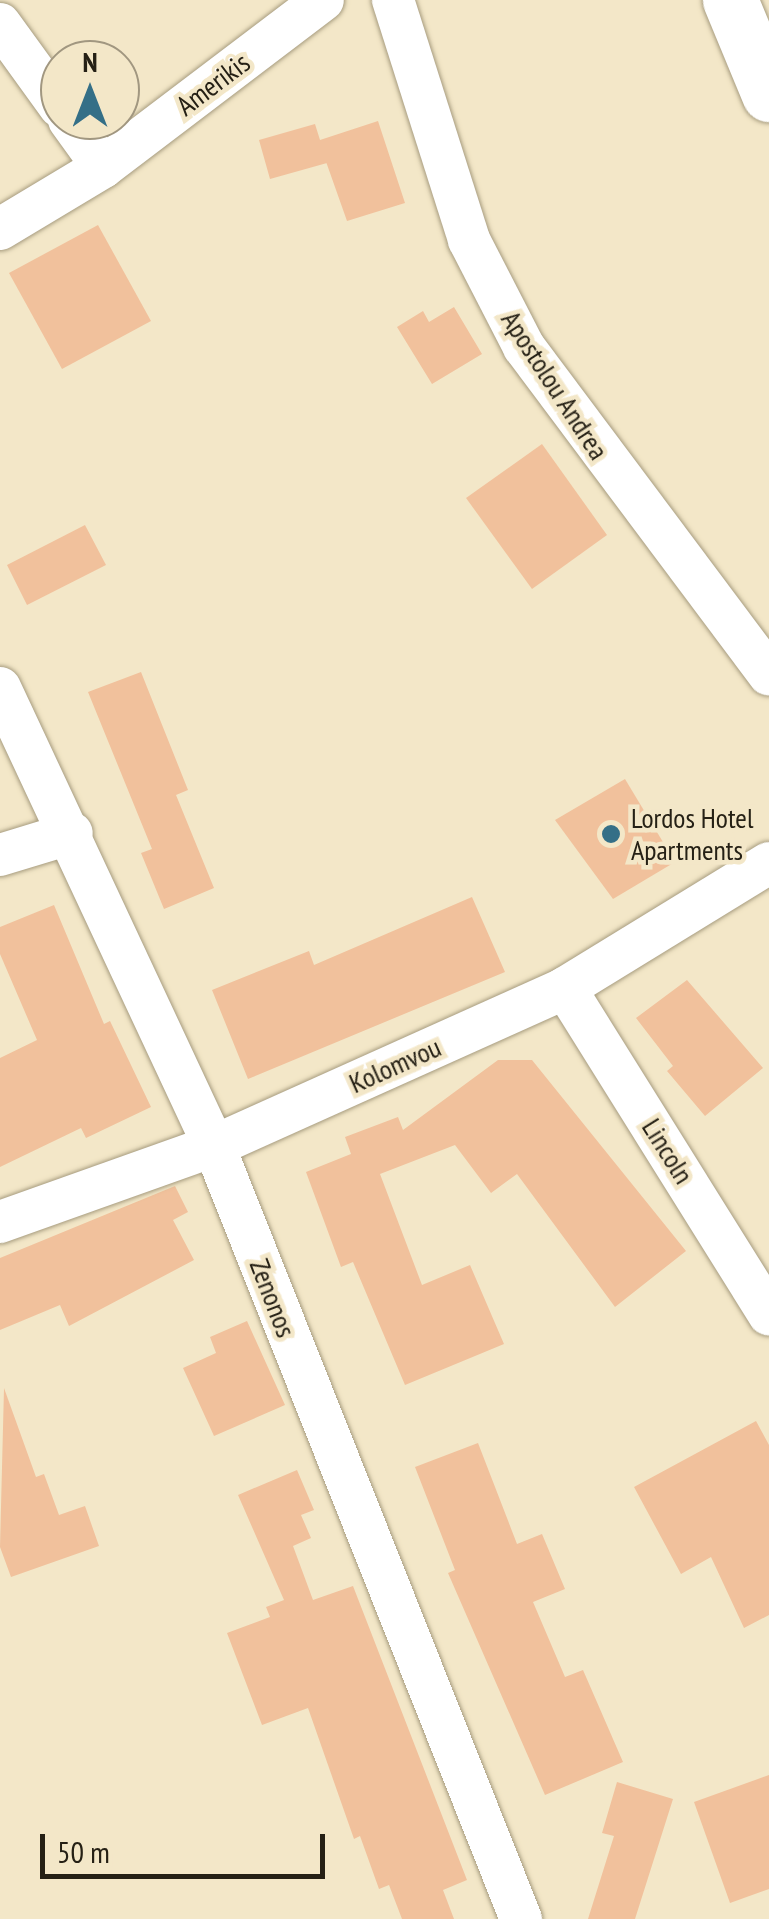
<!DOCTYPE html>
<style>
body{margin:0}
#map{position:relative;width:769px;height:1919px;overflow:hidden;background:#f3e7c8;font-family:"PT Sans Narrow",sans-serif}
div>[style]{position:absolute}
.building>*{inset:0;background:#f1c19c}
.roads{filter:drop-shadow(0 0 2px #a79c7f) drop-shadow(0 0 2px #a79c7f)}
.street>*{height:42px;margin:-21px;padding:0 21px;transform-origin:21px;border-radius:21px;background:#fff}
.secondary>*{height:55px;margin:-27.5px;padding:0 27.5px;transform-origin:27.5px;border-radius:27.5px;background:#fff}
.dots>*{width:28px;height:28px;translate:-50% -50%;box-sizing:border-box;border:5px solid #f3e7c8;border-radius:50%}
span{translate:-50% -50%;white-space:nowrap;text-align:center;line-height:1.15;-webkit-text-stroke:9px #f3e7c8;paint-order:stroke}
.street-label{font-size:28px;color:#252015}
.poi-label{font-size:28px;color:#252015}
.left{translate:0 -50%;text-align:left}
.north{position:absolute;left:40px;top:40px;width:100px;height:100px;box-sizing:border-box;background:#f3e7c8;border:2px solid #a19780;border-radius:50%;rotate:0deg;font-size:28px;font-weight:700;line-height:40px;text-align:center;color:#252015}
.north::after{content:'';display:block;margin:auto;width:35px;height:45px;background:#346f87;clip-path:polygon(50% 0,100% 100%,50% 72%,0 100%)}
.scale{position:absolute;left:40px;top:1834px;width:285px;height:45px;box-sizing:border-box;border:5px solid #252015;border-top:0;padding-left:12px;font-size:30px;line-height:35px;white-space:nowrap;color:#252015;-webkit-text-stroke:8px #f3e7c8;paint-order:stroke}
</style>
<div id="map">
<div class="building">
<i style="clip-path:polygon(378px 121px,405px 203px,347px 221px,324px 156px,327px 163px,270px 179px,259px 140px,315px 124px,320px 140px)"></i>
<i style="clip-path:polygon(98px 225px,151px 321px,62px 369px,9px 273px)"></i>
<i style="clip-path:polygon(454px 307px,482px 354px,432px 384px,397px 327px,423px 311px,429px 322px)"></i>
<i style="clip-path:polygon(542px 444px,607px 535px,532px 589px,466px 498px)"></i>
<i style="clip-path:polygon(85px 525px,106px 565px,27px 605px,7px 565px)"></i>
<i style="clip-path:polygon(141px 672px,188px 790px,176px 795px,214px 888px,164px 909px,141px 853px,152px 849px,88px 692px)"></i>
<i style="clip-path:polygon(625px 779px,675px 862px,613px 899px,555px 820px)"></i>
<i style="clip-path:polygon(472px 897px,505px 972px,248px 1079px,212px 990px,309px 951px,314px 965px)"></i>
<i style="clip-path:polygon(54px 905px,104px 1024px,110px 1021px,151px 1107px,86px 1138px,81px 1128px,0 1167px,0 1058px,37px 1040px,0 954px,0 927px)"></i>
<i style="clip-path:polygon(687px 980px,763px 1068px,705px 1116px,667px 1071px,673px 1066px,636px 1018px)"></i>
<i style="clip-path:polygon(498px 1060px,532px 1060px,686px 1251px,615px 1307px,517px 1174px,491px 1193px,455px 1145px,380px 1174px,422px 1285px,470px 1265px,504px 1344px,405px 1385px,353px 1262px,341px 1267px,306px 1172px,351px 1154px,345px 1137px,398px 1117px,403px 1130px)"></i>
<i style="clip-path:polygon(175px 1186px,188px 1212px,173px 1220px,194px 1260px,69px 1326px,60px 1305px,0 1330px,0 1258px)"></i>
<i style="clip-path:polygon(247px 1321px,285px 1405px,214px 1436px,183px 1368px,216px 1353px,210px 1337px)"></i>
<i style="clip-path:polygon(4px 1388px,36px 1477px,44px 1474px,59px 1515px,85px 1506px,99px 1546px,11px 1577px,0 1547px)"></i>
<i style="clip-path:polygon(756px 1421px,769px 1445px,769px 1615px,744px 1628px,711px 1557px,681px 1574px,634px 1487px)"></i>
<i style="clip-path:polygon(478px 1443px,517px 1544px,542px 1534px,565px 1589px,533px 1602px,565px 1677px,583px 1670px,623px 1762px,545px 1795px,448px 1573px,455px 1570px,415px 1467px)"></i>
<i style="clip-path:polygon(297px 1470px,314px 1510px,301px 1515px,311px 1538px,293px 1546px,313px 1600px,353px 1586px,467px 1880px,443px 1890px,454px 1919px,402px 1919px,389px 1885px,379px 1889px,360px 1836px,354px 1839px,308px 1708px,262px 1725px,227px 1633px,270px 1617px,266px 1607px,284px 1600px,238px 1495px)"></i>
<i style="clip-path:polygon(769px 1775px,769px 1889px,730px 1903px,694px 1802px)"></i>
<i style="clip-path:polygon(617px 1782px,673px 1799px,635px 1919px,588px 1919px,614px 1836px,602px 1833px)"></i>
</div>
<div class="roads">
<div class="street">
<i style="left:393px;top:0;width:252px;rotate:72.4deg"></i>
<i style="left:469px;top:240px;width:120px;rotate:62.8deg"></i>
<i style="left:524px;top:347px;width:409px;rotate:53.2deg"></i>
<i style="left:0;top:24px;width:102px;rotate:54.1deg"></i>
<i style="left:69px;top:120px;width:58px;rotate:54.1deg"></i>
<i style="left:0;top:229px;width:120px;rotate:-31deg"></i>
<i style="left:103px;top:167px;width:276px;rotate:-37.2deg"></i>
<i style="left:0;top:688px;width:506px;rotate:64.96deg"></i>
<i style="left:214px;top:1146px;width:832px;rotate:68.34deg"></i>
<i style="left:0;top:855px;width:75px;rotate:-17deg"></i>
<i style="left:565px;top:988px;width:385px;rotate:58deg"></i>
<i style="left:0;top:1222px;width:227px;rotate:-19.6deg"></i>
<i style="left:214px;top:1146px;width:385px;rotate:-24.2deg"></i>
<i style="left:565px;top:988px;width:239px;rotate:-31.5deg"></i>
</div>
<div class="secondary">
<i style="left:730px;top:0;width:102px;rotate:67.5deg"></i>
</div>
</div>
<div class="dots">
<i style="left:611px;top:834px;background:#346f87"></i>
</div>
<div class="street-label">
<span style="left:213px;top:84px;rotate:-37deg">Amerikis</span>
<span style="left:555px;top:385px;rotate:57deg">Apostolou Andrea</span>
<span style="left:395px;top:1065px;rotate:-24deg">Kolomvou</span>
<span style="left:668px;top:1151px;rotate:58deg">Lincoln</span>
<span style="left:273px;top:1298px;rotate:69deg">Zenonos</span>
</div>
<div class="poi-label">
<span class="left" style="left:631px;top:834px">Lordos Hotel<br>Apartments</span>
</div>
<div class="north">N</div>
<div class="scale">50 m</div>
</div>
